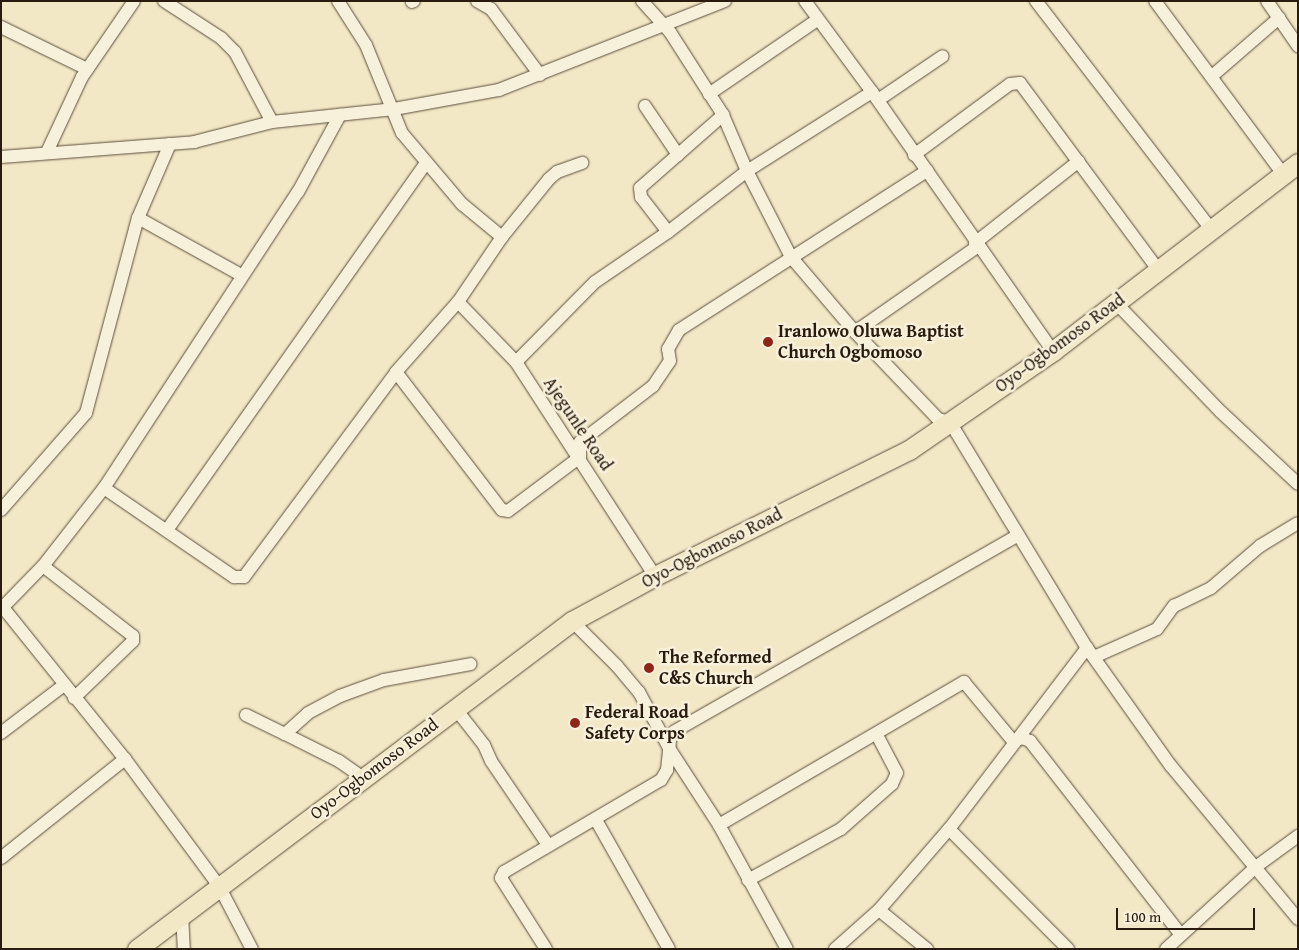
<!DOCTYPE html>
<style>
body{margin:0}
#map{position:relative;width:1299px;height:950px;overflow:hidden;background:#f2e8c6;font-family:"Gentium Book Plus",serif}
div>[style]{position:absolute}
.roads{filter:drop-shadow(0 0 1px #5c4e3d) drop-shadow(0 0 1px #5c4e3d)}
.minor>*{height:12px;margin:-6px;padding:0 6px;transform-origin:6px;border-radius:6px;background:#f7f0da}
.highway>*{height:19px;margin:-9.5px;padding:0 9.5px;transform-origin:9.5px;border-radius:9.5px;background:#f2e8c6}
.dots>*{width:14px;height:14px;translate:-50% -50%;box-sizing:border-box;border:2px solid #f7f0da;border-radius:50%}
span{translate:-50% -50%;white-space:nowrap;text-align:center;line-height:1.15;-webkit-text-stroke:5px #f7f0da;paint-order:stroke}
.poi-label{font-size:18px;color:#2a1b0f;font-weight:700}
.left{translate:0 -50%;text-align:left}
.street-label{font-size:18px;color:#2a1b0f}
.frame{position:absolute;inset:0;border:2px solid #2a1b0f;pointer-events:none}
.scale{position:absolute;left:1116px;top:908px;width:139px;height:22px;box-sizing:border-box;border:2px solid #2a1b0f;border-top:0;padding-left:6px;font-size:15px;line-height:18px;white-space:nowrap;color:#2a1b0f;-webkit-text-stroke:4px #f7f0da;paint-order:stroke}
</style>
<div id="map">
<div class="roads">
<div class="minor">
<i style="left:164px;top:1px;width:68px;rotate:33deg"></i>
<i style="left:221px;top:38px;width:20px;rotate:45deg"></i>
<i style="left:235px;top:52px;width:79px;rotate:62.1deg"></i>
<i style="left:338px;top:1px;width:52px;rotate:57.5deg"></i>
<i style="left:366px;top:45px;width:95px;rotate:67.8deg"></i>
<i style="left:402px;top:133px;width:93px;rotate:49.8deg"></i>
<i style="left:462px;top:204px;width:52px;rotate:39.5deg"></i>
<i style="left:477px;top:1px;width:16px;rotate:30deg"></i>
<i style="left:491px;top:9px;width:82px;rotate:53.4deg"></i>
<i style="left:642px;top:1px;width:42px;rotate:47.9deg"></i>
<i style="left:670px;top:32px;width:98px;rotate:57.4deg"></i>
<i style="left:723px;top:115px;width:61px;rotate:66.8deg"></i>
<i style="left:747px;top:171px;width:97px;rotate:62.9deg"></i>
<i style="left:791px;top:257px;width:99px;rotate:49.5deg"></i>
<i style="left:855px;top:332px;width:120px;rotate:46.3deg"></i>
<i style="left:938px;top:419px;width:12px;rotate:14deg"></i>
<i style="left:950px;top:422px;width:264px;rotate:58.8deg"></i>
<i style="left:1087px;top:648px;width:145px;rotate:54.6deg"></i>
<i style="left:1171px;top:766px;width:199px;rotate:50.3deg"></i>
<i style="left:805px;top:1px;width:113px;rotate:53.6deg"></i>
<i style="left:872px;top:92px;width:316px;rotate:55.1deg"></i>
<i style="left:1036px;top:1px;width:287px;rotate:52.5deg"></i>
<i style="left:1155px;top:1px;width:215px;rotate:53.5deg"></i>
<i style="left:1267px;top:1px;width:55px;rotate:55.4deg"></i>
<i style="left:412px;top:2px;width:2px;rotate:-27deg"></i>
<i style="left:1px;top:27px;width:96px;rotate:26deg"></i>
<i style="left:1212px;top:76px;width:89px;rotate:-40.9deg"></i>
<i style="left:709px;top:94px;width:131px;rotate:-34.4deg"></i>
<i style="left:878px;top:100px;width:78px;rotate:-34.1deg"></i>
<i style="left:645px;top:106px;width:59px;rotate:56deg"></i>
<i style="left:47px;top:152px;width:83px;rotate:-65deg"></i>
<i style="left:82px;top:77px;width:92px;rotate:-55.6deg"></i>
<i style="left:914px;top:155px;width:119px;rotate:-36.5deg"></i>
<i style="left:1010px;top:84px;width:10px;rotate:-6deg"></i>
<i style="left:1020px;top:83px;width:234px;rotate:53.5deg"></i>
<i style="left:1px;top:157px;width:194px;rotate:-4.4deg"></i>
<i style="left:194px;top:142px;width:81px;rotate:-14.4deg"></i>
<i style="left:272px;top:122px;width:123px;rotate:-6.1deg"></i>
<i style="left:394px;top:109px;width:107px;rotate:-10.3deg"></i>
<i style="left:499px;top:90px;width:243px;rotate:-21.5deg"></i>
<i style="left:138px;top:218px;width:118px;rotate:29deg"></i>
<i style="left:668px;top:232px;width:44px;rotate:-127.6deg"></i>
<i style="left:641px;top:197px;width:9px;rotate:-96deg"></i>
<i style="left:640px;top:188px;width:111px;rotate:-41.3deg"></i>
<i style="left:458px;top:302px;width:83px;rotate:46deg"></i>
<i style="left:516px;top:362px;width:255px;rotate:57deg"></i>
<i style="left:1116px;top:303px;width:151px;rotate:46.1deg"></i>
<i style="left:1221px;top:412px;width:105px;rotate:43.1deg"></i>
<i style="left:855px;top:332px;width:149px;rotate:-34.9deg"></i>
<i style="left:977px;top:247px;width:4px;rotate:-117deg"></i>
<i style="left:975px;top:243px;width:132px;rotate:-38.3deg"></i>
<i style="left:516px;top:362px;width:112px;rotate:-45.4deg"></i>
<i style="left:595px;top:282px;width:88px;rotate:-34.4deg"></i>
<i style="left:668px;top:232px;width:100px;rotate:-37.7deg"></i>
<i style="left:747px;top:171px;width:148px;rotate:-32.3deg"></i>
<i style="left:396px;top:372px;width:174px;rotate:52.5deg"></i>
<i style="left:502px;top:510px;width:6px;rotate:9deg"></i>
<i style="left:508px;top:511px;width:90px;rotate:-36.9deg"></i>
<i style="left:580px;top:457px;width:15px;rotate:-90deg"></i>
<i style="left:580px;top:442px;width:92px;rotate:-37.5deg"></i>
<i style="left:653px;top:386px;width:30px;rotate:-56deg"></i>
<i style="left:670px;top:361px;width:12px;rotate:-99deg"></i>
<i style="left:668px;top:349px;width:22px;rotate:-60deg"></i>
<i style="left:679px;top:330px;width:295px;rotate:-32.7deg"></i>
<i style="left:104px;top:488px;width:158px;rotate:34.4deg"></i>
<i style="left:234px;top:577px;width:10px"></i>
<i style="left:244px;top:577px;width:255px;rotate:-53.4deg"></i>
<i style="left:396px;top:372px;width:94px;rotate:-48.5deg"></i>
<i style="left:458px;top:302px;width:78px;rotate:-55.9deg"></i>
<i style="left:502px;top:237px;width:75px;rotate:-51deg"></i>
<i style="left:549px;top:179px;width:11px;rotate:-41deg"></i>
<i style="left:557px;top:172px;width:27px;rotate:-20deg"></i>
<i style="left:1px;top:510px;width:129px;rotate:-48.8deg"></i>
<i style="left:86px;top:413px;width:202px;rotate:-75.1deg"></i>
<i style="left:138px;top:218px;width:81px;rotate:-66.6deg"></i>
<i style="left:167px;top:530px;width:448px;rotate:-54.8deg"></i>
<i style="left:43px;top:566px;width:114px;rotate:37.9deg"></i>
<i style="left:133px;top:636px;width:5px;rotate:90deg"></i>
<i style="left:133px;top:641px;width:82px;rotate:136deg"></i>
<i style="left:1px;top:605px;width:198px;rotate:51.2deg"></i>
<i style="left:125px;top:759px;width:158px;rotate:53.5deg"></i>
<i style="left:219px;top:886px;width:71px;rotate:62.4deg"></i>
<i style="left:1px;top:609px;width:60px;rotate:-45.7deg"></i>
<i style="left:43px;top:566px;width:99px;rotate:-52deg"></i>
<i style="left:104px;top:488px;width:354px;rotate:-56.8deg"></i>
<i style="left:298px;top:192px;width:88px;rotate:-61.4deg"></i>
<i style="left:572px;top:621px;width:64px;rotate:45deg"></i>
<i style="left:617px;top:666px;width:34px;rotate:50deg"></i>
<i style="left:639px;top:692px;width:64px;rotate:61.8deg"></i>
<i style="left:669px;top:748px;width:92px;rotate:57deg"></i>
<i style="left:719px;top:825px;width:141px;rotate:61.3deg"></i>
<i style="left:1094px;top:657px;width:69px;rotate:-24deg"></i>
<i style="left:1157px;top:629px;width:29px;rotate:-54deg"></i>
<i style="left:1174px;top:606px;width:41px;rotate:-25.9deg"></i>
<i style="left:1211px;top:588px;width:65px;rotate:-40.6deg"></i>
<i style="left:1260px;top:546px;width:44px;rotate:-31.2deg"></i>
<i style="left:455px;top:708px;width:47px;rotate:51.9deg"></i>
<i style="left:484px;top:745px;width:17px;rotate:66deg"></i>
<i style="left:491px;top:761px;width:102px;rotate:55.8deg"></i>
<i style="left:246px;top:715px;width:43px;rotate:26deg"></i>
<i style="left:285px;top:734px;width:31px;rotate:-42deg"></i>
<i style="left:308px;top:713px;width:36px;rotate:-28deg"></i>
<i style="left:340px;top:696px;width:47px;rotate:-20deg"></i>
<i style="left:384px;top:680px;width:88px;rotate:-10.4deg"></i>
<i style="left:1px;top:733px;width:78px;rotate:-37.2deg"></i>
<i style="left:285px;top:734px;width:60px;rotate:26.6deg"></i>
<i style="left:339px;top:761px;width:29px;rotate:35deg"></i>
<i style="left:596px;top:820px;width:148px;rotate:60.5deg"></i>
<i style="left:719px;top:825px;width:284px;rotate:-30.3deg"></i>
<i style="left:964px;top:682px;width:77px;rotate:50.3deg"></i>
<i style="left:1013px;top:741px;width:9px;rotate:-18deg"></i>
<i style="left:1022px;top:738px;width:9px;rotate:21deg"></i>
<i style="left:1030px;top:741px;width:244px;rotate:52.1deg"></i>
<i style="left:949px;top:829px;width:169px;rotate:45.2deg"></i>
<i style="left:1px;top:858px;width:159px;rotate:-38.6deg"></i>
<i style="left:748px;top:880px;width:106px;rotate:-28.7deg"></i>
<i style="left:841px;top:829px;width:68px;rotate:-41.4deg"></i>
<i style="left:892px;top:784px;width:12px;rotate:-66deg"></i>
<i style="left:897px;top:773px;width:43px;rotate:-117.8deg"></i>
<i style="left:879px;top:910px;width:62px;rotate:39.1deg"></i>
<i style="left:182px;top:914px;width:35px;rotate:87deg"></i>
<i style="left:546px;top:949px;width:84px;rotate:-122.4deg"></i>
<i style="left:501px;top:878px;width:7px;rotate:-63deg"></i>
<i style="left:504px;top:872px;width:182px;rotate:-30.4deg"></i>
<i style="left:661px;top:780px;width:12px;rotate:-59deg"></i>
<i style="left:667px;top:770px;width:31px;rotate:-84deg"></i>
<i style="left:670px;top:739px;width:9px;rotate:-58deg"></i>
<i style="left:675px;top:731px;width:395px;rotate:-29.7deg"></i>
<i style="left:835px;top:949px;width:59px;rotate:-41.6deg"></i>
<i style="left:879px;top:910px;width:107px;rotate:-49.2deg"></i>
<i style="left:949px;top:829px;width:228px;rotate:-52.7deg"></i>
<i style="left:1166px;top:949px;width:123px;rotate:-42.4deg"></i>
<i style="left:1257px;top:866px;width:51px;rotate:-36.2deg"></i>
</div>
<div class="highway">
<i style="left:137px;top:949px;width:545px;rotate:-37.02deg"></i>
<i style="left:572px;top:621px;width:94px;rotate:-28.5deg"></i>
<i style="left:655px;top:576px;width:284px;rotate:-26.4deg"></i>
<i style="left:909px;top:450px;width:175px;rotate:-34.5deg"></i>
<i style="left:1053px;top:351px;width:309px;rotate:-37.5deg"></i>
</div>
</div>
<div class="dots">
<i style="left:768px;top:342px;background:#8f2418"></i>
<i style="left:649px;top:668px;background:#8f2418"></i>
<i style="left:575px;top:723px;background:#8f2418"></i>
</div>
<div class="poi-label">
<span class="left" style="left:778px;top:342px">Iranlowo Oluwa Baptist<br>Church Ogbomoso</span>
<span class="left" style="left:659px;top:668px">The Reformed<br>C&amp;S Church</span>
<span class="left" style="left:585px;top:723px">Federal Road<br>Safety Corps</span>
</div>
<div class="street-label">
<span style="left:1060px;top:343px;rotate:-36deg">Oyo-Ogbomoso Road</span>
<span style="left:578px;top:424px;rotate:56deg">Ajegunle Road</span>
<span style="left:712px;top:548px;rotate:-27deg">Oyo-Ogbomoso Road</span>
<span style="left:374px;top:769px;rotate:-37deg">Oyo-Ogbomoso Road</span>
</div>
<div class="frame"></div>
<div class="scale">100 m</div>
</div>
